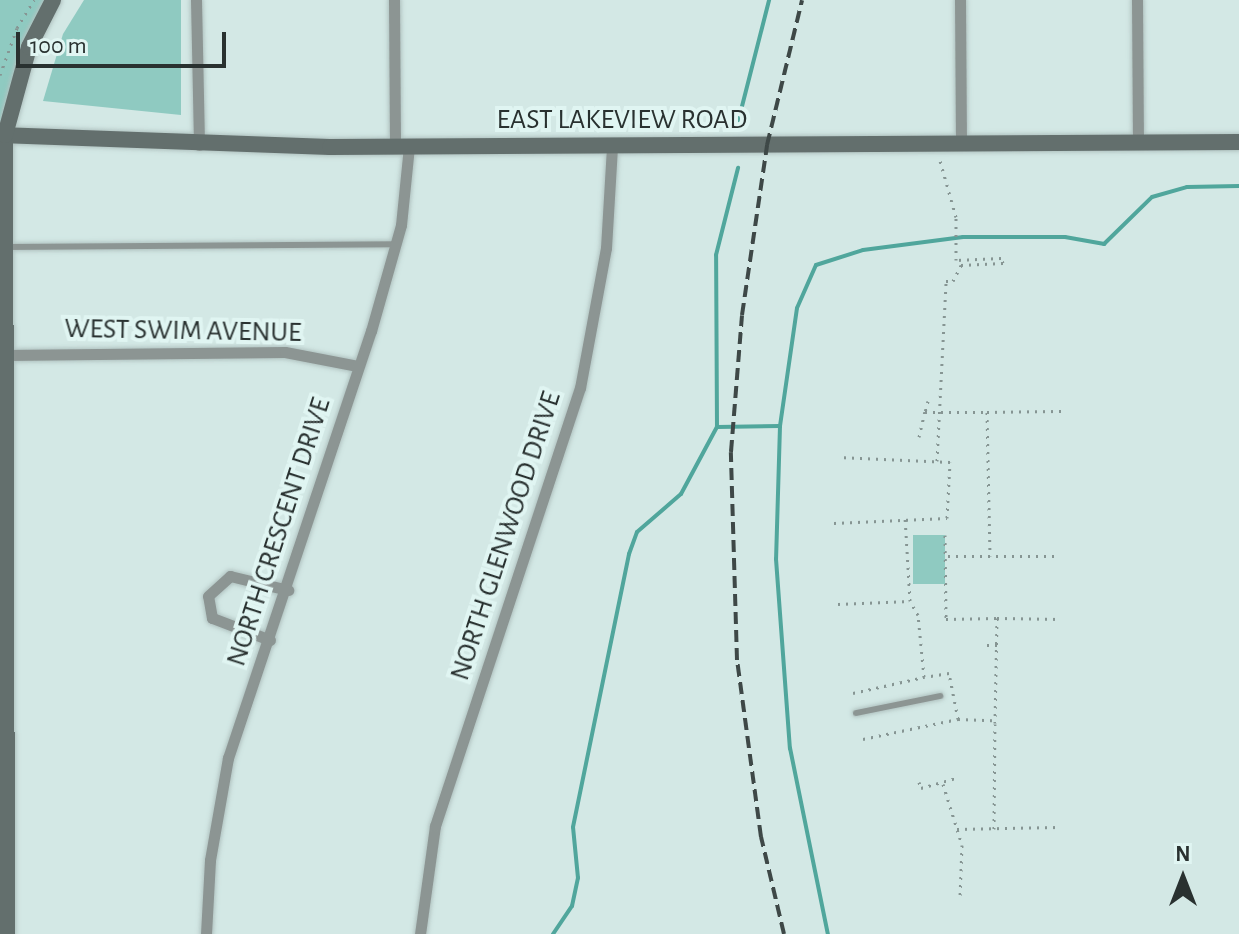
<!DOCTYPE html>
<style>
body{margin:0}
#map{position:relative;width:1239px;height:934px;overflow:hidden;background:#d3e8e5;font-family:"Alegreya Sans",sans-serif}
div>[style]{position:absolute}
.green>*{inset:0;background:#8fcac1}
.stream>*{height:4px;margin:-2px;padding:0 2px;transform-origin:2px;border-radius:2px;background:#50a69c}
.path>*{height:3px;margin-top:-1.5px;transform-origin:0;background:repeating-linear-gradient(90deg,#869593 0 2px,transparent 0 8px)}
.roads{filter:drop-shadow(0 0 2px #b1c3c1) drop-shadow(0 0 2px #b1c3c1)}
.lane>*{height:6px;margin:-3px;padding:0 3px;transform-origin:3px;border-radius:3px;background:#8c9593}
.street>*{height:11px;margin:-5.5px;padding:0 5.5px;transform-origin:5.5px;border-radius:5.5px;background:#8c9593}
.secondary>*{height:16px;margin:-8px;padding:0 8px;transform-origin:8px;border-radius:8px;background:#636f6d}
.rail>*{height:4px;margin-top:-2px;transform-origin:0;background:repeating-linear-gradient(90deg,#3e4847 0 12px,transparent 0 18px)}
span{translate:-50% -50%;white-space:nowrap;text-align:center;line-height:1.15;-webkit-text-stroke:8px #e0f5f2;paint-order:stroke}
.street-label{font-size:28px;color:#293130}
.north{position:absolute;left:1143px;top:838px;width:80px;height:80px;-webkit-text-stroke:6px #e0f5f2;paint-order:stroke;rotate:0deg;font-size:22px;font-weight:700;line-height:32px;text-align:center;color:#293130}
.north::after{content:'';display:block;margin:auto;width:28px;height:36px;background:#293130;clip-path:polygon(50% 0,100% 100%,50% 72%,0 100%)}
.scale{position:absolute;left:16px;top:32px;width:210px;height:36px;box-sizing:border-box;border:4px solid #293130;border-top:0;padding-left:10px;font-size:24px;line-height:28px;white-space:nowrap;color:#293130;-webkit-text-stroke:6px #e0f5f2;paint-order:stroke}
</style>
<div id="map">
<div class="green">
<i style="clip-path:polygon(0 0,52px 0,0 133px)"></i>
<i style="clip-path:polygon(84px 0,181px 0,181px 115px,43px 101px,63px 34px)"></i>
<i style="clip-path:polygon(913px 535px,945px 535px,945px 584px,913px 584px)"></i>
</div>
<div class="stream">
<i style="left:738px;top:122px;width:126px;rotate:-75.7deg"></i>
<i style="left:780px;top:426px;width:133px;rotate:91.7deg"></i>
<i style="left:776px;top:559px;width:190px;rotate:85.8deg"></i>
<i style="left:790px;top:748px;width:190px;rotate:78.5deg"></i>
<i style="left:717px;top:427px;width:63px;rotate:-0.9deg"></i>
<i style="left:780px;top:426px;width:119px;rotate:-81.8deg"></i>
<i style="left:797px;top:308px;width:47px;rotate:-66.2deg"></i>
<i style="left:816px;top:265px;width:49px;rotate:-17.7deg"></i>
<i style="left:863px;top:250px;width:101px;rotate:-7.4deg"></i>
<i style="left:963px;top:237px;width:102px"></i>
<i style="left:1065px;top:237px;width:40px;rotate:10deg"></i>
<i style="left:1104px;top:244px;width:67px;rotate:-44.4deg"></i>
<i style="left:1152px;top:197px;width:36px;rotate:-16deg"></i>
<i style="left:1187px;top:187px;width:52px;rotate:-1.1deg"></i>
<i style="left:553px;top:934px;width:34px;rotate:-56deg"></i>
<i style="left:572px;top:906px;width:29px;rotate:-78deg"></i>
<i style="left:578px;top:878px;width:51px;rotate:-95.6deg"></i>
<i style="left:573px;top:827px;width:279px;rotate:-78.4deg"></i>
<i style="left:629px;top:554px;width:23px;rotate:-70deg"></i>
<i style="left:637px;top:532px;width:58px;rotate:-40.8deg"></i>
<i style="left:681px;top:494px;width:76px;rotate:-61.8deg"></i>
<i style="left:717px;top:427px;width:172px;rotate:-90.3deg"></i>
<i style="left:716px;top:255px;width:90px;rotate:-75.8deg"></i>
</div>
<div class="path">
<i style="left:0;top:75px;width:50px;rotate:-70.1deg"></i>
<i style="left:17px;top:28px;width:33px;rotate:-59deg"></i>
<i style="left:928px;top:401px;width:11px;rotate:105deg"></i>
<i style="left:925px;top:412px;width:62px"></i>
<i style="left:987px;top:412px;width:144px;rotate:88.8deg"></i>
<i style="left:987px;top:412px;width:74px;rotate:-0.8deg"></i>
<i style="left:919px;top:437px;width:26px;rotate:-77deg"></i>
<i style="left:937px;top:461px;width:180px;rotate:-87.1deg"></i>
<i style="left:946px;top:281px;width:7px"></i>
<i style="left:953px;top:281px;width:18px;rotate:-63deg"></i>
<i style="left:961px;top:265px;width:42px;rotate:-2.7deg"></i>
<i style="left:1003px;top:263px;width:5px;rotate:-112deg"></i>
<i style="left:1001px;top:258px;width:45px;rotate:177.5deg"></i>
<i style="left:956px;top:260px;width:43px;rotate:-90deg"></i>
<i style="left:956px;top:217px;width:62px;rotate:-105.8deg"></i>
<i style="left:834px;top:523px;width:113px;rotate:-2.5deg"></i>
<i style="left:947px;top:518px;width:56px;rotate:-86.9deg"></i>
<i style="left:950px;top:462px;width:112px;rotate:-177.4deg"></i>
<i style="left:945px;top:535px;width:84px;rotate:89.3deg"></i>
<i style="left:946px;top:619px;width:51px;rotate:-1.1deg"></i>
<i style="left:997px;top:618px;width:105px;rotate:91.1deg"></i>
<i style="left:948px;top:556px;width:112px"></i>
<i style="left:838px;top:604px;width:72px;rotate:-2.4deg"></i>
<i style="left:910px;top:601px;width:83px;rotate:-93.4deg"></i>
<i style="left:997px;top:618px;width:63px;rotate:0.9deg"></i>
<i style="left:987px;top:645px;width:10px"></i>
<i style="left:853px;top:693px;width:73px;rotate:-12.7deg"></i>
<i style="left:924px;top:677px;width:62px;rotate:-95.5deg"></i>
<i style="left:918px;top:615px;width:16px;rotate:-120deg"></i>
<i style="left:958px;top:719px;width:34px;rotate:2deg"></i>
<i style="left:863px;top:739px;width:97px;rotate:-11.9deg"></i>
<i style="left:958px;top:719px;width:47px;rotate:-101.1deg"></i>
<i style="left:949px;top:673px;width:25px;rotate:171deg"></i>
<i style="left:919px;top:782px;width:6px;rotate:72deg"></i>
<i style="left:921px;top:788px;width:36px;rotate:-16deg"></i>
<i style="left:943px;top:784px;width:64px;rotate:72.7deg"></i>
<i style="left:962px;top:845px;width:51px;rotate:92.2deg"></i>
<i style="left:957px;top:829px;width:103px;rotate:-1.1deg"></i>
<i style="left:994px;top:829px;width:105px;rotate:-89.5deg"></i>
</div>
<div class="roads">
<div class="lane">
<i style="left:7px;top:247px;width:387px;rotate:-0.4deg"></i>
<i style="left:856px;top:713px;width:86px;rotate:-11.4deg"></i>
</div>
<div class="street">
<i style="left:196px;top:0;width:145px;rotate:88.8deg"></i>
<i style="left:394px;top:0;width:145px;rotate:89.6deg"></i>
<i style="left:960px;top:0;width:143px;rotate:89.6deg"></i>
<i style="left:1137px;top:0;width:143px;rotate:89.6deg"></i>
<i style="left:5px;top:355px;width:280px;rotate:-0.6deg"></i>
<i style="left:285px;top:352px;width:74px;rotate:10.9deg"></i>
<i style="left:270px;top:640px;width:62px;rotate:-159.2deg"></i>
<i style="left:212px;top:618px;width:22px;rotate:-100deg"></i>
<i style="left:208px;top:596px;width:30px;rotate:-42deg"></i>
<i style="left:230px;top:576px;width:60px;rotate:13.6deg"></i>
<i style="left:206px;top:934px;width:74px;rotate:-86.9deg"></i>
<i style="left:210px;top:860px;width:104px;rotate:-80deg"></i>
<i style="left:228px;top:758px;width:450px;rotate:-71.5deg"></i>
<i style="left:371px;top:331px;width:110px;rotate:-74.2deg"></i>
<i style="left:401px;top:225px;width:79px;rotate:-84.2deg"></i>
<i style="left:420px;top:934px;width:109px;rotate:-82.1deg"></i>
<i style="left:435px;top:826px;width:461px;rotate:-71.7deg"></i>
<i style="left:580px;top:388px;width:142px;rotate:-79.5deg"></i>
<i style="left:606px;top:248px;width:101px;rotate:-86.6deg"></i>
</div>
<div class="secondary">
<i style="left:0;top:135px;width:330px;rotate:2.1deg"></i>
<i style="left:330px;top:147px;width:909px;rotate:-0.32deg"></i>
<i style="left:7px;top:934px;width:799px;rotate:-90.14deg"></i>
<i style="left:5px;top:135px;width:91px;rotate:-74.7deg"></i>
<i style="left:29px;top:47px;width:53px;rotate:-62.9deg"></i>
</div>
</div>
<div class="rail">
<i style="left:784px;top:934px;width:100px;rotate:-103.3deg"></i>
<i style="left:761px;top:837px;width:179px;rotate:-97.7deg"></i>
<i style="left:737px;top:660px;width:208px;rotate:-91.7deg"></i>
<i style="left:731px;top:452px;width:137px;rotate:-85.4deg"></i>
<i style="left:742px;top:315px;width:172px;rotate:-81.6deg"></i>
<i style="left:767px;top:145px;width:149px;rotate:-76.4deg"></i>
</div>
<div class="street-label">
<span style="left:622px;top:120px">EAST LAKEVIEW ROAD</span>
<span style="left:183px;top:331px;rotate:1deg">WEST SWIM AVENUE</span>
<span style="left:279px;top:532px;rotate:-72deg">NORTH CRESCENT DRIVE</span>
<span style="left:506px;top:536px;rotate:-72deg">NORTH GLENWOOD DRIVE</span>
</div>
<div class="north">N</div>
<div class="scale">100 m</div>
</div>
